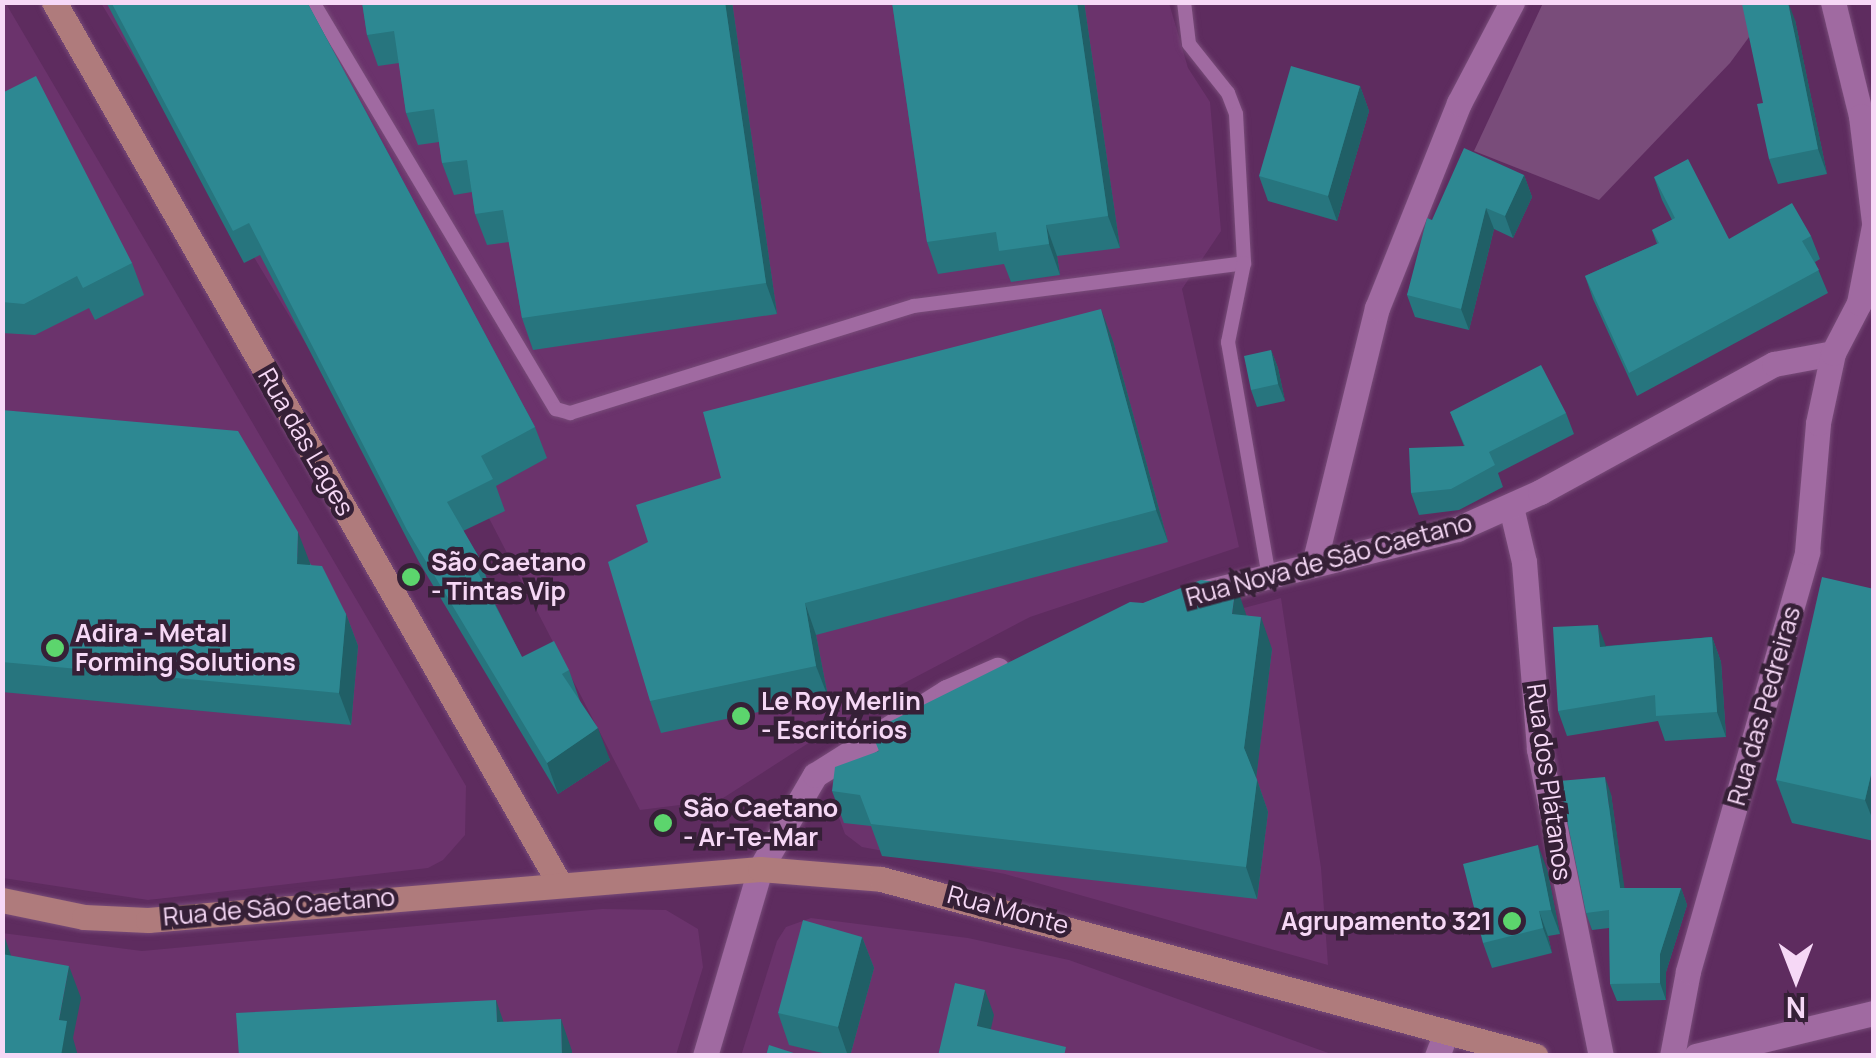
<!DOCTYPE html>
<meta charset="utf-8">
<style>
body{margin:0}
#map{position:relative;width:1876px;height:1058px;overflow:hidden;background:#5e2c5f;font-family:Manrope,sans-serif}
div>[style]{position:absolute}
.built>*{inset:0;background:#6b336c}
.green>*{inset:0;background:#794c7a}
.roads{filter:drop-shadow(0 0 2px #784c79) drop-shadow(0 0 2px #784c79)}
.service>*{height:14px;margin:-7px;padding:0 7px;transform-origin:7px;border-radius:7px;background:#a06aa1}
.minor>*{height:25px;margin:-12.5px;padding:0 12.5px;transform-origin:12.5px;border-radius:12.5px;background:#a06aa1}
.secondary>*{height:25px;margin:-12.5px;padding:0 12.5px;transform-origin:12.5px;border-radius:12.5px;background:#af7b7c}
.wall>*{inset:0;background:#27757e}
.shaded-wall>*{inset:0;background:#205f66}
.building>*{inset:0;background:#2d8892}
.dots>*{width:28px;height:28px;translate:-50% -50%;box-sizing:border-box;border:5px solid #362037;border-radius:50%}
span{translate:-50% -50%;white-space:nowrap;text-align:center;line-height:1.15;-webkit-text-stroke:9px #362037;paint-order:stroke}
.street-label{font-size:25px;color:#f6d8f6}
.poi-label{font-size:25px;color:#f6d8f6;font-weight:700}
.left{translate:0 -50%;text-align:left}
.right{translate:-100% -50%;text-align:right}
.frame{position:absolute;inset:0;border:5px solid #f6d8f6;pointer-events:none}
.north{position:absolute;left:1746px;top:928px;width:100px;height:100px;-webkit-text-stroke:8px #362037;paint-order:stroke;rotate:180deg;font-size:28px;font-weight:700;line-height:40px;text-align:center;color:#f6d8f6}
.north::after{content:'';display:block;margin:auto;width:35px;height:45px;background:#f6d8f6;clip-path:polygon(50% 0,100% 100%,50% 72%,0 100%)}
</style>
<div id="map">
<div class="built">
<i style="clip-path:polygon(5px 2px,466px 786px,465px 835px,443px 860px,428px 868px,148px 900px,3px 878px)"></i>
<i style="clip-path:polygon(101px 3px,1169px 3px,1188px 68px,1210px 102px,1221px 231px,1182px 289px,1239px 547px,1030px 617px,891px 690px,720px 800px,640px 810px,477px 495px,418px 530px)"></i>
<i style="clip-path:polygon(1281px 598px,1321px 868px,1328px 965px,1005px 874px,862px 847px,845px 834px,838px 815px,840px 796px,1157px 631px)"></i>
<i style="clip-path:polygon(602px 909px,666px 910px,698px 929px,703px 967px,676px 1055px,3px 1056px,2px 933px,142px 951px)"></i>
<i style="clip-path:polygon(811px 918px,968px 938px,1069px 960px,1334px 1055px,741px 1056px,777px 941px,786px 927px)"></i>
</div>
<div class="green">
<i style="clip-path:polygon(1543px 3px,1774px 3px,1730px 63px,1599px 200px,1474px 151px)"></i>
</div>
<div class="roads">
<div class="service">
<i style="left:313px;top:2px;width:474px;rotate:59.2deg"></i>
<i style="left:556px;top:409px;width:15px;rotate:16deg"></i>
<i style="left:570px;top:413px;width:360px;rotate:-17.3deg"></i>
<i style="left:914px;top:306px;width:333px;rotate:-7.4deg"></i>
<i style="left:1184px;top:2px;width:42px;rotate:83.2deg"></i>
<i style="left:1189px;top:44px;width:63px;rotate:51.5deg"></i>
<i style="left:1228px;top:93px;width:22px;rotate:69deg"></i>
<i style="left:1236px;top:114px;width:149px;rotate:86.9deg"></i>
<i style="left:1244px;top:263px;width:81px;rotate:101.4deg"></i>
<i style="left:1228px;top:342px;width:233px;rotate:80.1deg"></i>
</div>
<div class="minor">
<i style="left:1833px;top:2px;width:117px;rotate:76.2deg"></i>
<i style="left:1861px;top:116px;width:107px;rotate:83deg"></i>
<i style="left:1511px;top:507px;width:57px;rotate:76.7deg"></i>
<i style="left:1524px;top:562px;width:188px;rotate:85.4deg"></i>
<i style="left:1539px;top:749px;width:313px;rotate:78.6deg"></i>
<i style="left:1314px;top:564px;width:264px;rotate:-76.2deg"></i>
<i style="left:1377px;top:308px;width:221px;rotate:-68.2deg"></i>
<i style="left:1459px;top:103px;width:114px;rotate:-62.3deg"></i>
<i style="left:1198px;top:594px;width:267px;rotate:-14.1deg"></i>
<i style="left:1457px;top:529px;width:91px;rotate:-24deg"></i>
<i style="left:1540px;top:492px;width:267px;rotate:-28.7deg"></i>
<i style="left:1774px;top:364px;width:60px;rotate:-10.6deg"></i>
<i style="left:705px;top:1056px;width:195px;rotate:-73.6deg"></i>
<i style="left:760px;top:869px;width:109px;rotate:-59.7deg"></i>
<i style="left:815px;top:775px;width:156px;rotate:-32.2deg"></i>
<i style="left:947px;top:692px;width:55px;rotate:-23.7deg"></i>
<i style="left:1437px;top:1056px;width:26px;rotate:-69deg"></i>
<i style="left:1672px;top:1056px;width:86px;rotate:-79.3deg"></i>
<i style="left:1688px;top:971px;width:436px;rotate:-74.1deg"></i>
<i style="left:1807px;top:552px;width:129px;rotate:-85.1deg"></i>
<i style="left:1818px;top:423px;width:72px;rotate:-77.9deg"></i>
<i style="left:1833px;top:353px;width:56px;rotate:-62.5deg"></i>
<i style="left:1859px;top:303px;width:78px;rotate:-79deg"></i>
<i style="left:1696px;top:1056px;width:183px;rotate:-13.6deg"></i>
</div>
<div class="secondary">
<i style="left:54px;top:2px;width:1013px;rotate:60.17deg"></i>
<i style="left:2px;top:900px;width:84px;rotate:11.7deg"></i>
<i style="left:84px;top:917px;width:64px;rotate:2.7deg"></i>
<i style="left:148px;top:920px;width:614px;rotate:-4.76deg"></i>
<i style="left:760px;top:869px;width:121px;rotate:4.7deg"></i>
<i style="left:881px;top:879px;width:678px;rotate:15.12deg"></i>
</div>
</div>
<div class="wall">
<i style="clip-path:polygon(106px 2px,307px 2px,535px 427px,547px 458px,496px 486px,505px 511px,463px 531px,480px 559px,491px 591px,489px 592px,522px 657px,569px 670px,580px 701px,610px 760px,558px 794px,419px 562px,260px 255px,244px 263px)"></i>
<i style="clip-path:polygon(362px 2px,732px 2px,777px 314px,533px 350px,522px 318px,509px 242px,487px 245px,475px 214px,472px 192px,454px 195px,442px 163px,439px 142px,418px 145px,406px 113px,399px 63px,378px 66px,367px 35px)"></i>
<i style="clip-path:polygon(892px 2px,1084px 2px,1120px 248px,1057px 256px,1060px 275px,1011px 282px,1004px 264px,938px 274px,927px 242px)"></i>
<i style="clip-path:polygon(1795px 20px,1827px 174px,1778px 184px,1769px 159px)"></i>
<i style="clip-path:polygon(1360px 86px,1369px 111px,1337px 221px,1268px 201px,1259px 176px)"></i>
<i style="clip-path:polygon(2px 93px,132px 263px,144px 295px,95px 320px,89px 308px,35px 335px,2px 333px)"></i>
<i style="clip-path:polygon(1524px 175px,1532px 197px,1513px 238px,1494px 229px,1469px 330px,1415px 317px,1407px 295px,1432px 220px)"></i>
<i style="clip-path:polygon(1654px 177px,1729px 239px,1811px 236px,1820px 259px,1815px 262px,1828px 293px,1637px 396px,1593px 299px,1585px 276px,1657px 244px,1652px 230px,1672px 220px,1662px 200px)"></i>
<i style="clip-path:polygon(1113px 341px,1168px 542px,816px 635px,828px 697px,661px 733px,650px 701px,648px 542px,721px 478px)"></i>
<i style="clip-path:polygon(1271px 350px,1278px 368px,1285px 401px,1257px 407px,1251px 390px)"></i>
<i style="clip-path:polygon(2px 410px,310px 563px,346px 614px,358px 646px,351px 725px,2px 692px)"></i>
<i style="clip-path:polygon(1450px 412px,1566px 413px,1574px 434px,1498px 473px,1503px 487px,1459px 510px,1419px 515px,1411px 493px,1464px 446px)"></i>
<i style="clip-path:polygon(1874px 589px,1874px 841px,1792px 823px,1776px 780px)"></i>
<i style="clip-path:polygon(1247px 615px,1272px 649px,1256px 777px,1268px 812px,1257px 899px,882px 856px,871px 826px,844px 823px,832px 791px,878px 751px)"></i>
<i style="clip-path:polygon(1712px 637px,1721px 662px,1726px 737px,1665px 741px,1658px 721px,1567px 736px,1558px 711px,1606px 646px)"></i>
<i style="clip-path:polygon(1611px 794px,1624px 888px,1681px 888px,1687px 905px,1666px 972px,1666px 1000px,1617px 1001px,1610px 984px,1609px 928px,1592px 930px,1586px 913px)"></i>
<i style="clip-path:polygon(1547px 869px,1560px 934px,1548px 936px,1552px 953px,1492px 968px,1483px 943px)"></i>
<i style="clip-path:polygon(862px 937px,874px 968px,850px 1056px,835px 1056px,789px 1045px,778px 1013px)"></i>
</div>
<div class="shaded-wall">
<i style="clip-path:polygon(725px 2px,732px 2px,777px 314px,766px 283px)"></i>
<i style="clip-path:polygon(1077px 2px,1084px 2px,1120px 248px,1108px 216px)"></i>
<i style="clip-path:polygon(1788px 2px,1795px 20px,1827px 174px,1818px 149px)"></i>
<i style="clip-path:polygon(1360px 86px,1369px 111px,1337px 221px,1328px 196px)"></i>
<i style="clip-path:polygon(1524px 175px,1532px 197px,1513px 238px,1505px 216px)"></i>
<i style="clip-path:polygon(1486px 208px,1494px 229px,1469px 330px,1461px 309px)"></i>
<i style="clip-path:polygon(1046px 225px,1057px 256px,1060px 275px,1049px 244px)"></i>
<i style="clip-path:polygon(1101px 309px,1113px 341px,1168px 542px,1156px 510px)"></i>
<i style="clip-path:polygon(1271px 350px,1278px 368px,1285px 401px,1278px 384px)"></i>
<i style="clip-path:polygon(298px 532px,310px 563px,308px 595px,297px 564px)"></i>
<i style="clip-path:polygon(1236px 585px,1247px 617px,1232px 614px)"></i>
<i style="clip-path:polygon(805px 603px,816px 635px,828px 697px,816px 666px)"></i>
<i style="clip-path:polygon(346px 614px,358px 646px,351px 725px,339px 693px)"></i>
<i style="clip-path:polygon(1261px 617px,1272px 649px,1256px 779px,1244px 748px)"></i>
<i style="clip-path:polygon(1598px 625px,1607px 649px,1600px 647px)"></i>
<i style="clip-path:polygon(1712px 637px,1721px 662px,1726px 737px,1717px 712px)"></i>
<i style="clip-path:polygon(598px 728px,610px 760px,558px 794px,547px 763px)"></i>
<i style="clip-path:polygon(1874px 762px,1874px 823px,1865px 800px)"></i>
<i style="clip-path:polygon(1605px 777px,1611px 794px,1627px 905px,1620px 888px)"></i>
<i style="clip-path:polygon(1257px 780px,1268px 812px,1257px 899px,1246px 867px)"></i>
<i style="clip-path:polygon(1538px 845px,1547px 869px,1560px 934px,1551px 910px)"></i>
<i style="clip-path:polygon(1681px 888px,1687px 905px,1666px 972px,1666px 1000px,1660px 983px,1660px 954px)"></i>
<i style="clip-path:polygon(1539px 911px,1548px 936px,1552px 953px,1543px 928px)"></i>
<i style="clip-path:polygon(862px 937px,874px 968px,850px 1056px,848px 1056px,838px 1027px)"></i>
<i style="clip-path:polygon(5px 938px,16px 970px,2px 956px)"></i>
<i style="clip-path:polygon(69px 966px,81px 998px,73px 1038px,78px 1056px,61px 1056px,59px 1020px)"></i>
<i style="clip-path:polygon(985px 990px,994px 1015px,986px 1051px,977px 1026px)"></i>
<i style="clip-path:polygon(496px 1000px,507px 1032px,497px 1022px)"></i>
<i style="clip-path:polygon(561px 1019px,572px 1051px,572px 1056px,562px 1056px)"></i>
</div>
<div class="building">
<i style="clip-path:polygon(111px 2px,307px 2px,535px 427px,481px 456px,493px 479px,447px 502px,480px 559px,473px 563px,522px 657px,554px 641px,569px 670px,562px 674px,598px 728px,547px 763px,407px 530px,249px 223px,233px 231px)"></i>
<i style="clip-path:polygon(362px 2px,725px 2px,766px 283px,522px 318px,503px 210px,475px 214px,467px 160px,442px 163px,434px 109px,406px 113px,394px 31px,367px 35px)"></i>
<i style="clip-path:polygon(892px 2px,1077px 2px,1108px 216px,1046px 225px,1049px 244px,999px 251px,996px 232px,927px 242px)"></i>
<i style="clip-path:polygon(1749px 2px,1788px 2px,1818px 149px,1769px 159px,1757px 104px,1763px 103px,1742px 4px)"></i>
<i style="clip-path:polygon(1291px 66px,1360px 86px,1328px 196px,1259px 176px)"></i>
<i style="clip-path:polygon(36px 76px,132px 263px,83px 288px,77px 276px,24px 304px,2px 302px,2px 93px)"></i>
<i style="clip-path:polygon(1464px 148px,1524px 175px,1505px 216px,1486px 208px,1461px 309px,1407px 295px,1427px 218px,1432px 220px)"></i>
<i style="clip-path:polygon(1688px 159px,1729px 239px,1792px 203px,1811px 236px,1802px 241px,1819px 270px,1629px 373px,1585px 276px,1659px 243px,1652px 230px,1675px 218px,1654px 177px)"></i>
<i style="clip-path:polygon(1101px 309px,1156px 510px,805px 603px,816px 666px,650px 701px,608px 562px,648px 542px,636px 505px,721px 478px,703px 412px)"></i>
<i style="clip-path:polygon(1271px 350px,1278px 384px,1251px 390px,1244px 356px)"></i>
<i style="clip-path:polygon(1541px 365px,1566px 413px,1489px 452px,1495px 465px,1451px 489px,1411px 493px,1409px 448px,1465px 446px,1450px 412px)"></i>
<i style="clip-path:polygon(2px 410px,238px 431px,298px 532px,297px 564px,322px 566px,346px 614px,339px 693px,2px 662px)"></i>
<i style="clip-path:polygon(1822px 577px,1874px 589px,1874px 762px,1865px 800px,1776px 780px)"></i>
<i style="clip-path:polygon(1201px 580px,1236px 585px,1232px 614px,1261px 617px,1244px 748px,1257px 780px,1246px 867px,871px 824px,860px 795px,832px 791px,835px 767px,879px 751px,871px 731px,1130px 602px,1143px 603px)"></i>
<i style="clip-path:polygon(1598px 625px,1600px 647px,1712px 637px,1717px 712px,1656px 716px,1655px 695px,1558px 711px,1553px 627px)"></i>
<i style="clip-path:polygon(1605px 777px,1620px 888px,1681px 888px,1660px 954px,1660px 983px,1610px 984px,1609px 910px,1586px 913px,1559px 781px)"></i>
<i style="clip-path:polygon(1538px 845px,1551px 910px,1539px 911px,1543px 928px,1483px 943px,1463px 864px)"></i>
<i style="clip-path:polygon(803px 920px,862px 937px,838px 1027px,778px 1013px)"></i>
<i style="clip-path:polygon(2px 954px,69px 966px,59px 1020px,67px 1021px,61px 1056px,2px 1056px)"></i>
<i style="clip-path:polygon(955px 983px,985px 990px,977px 1026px,1066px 1047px,1064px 1056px,938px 1056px)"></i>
<i style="clip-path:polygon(496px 1000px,497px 1022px,561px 1019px,562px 1056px,239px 1056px,236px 1013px)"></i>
<i style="clip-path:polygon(769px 1045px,803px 1056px,766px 1056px)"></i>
</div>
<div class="dots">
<i style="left:411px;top:577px;background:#5cd56d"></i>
<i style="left:55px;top:648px;background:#5cd56d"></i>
<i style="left:741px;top:716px;background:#5cd56d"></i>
<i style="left:663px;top:823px;background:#5cd56d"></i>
<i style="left:1512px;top:921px;background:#5cd56d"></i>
</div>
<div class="street-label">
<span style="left:306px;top:442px;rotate:60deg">Rua das Lages</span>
<span style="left:1329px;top:560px;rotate:-15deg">Rua Nova de São Caetano</span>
<span style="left:1764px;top:706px;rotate:-74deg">Rua das Pedreiras</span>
<span style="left:1549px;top:782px;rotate:82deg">Rua dos Plátanos</span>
<span style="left:279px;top:907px;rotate:-5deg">Rua de São Caetano</span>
<span style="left:1008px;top:910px;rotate:15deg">Rua Monte</span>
</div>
<div class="poi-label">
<span class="left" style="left:431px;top:577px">São Caetano<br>- Tintas Vip</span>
<span class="left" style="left:75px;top:648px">Adira - Metal<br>Forming Solutions</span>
<span class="left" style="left:761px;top:716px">Le Roy Merlin<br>- Escritórios</span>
<span class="left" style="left:683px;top:823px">São Caetano<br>- Ar-Te-Mar</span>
<span class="right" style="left:1492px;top:921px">Agrupamento 321</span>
</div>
<div class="frame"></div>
<div class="north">N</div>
</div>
